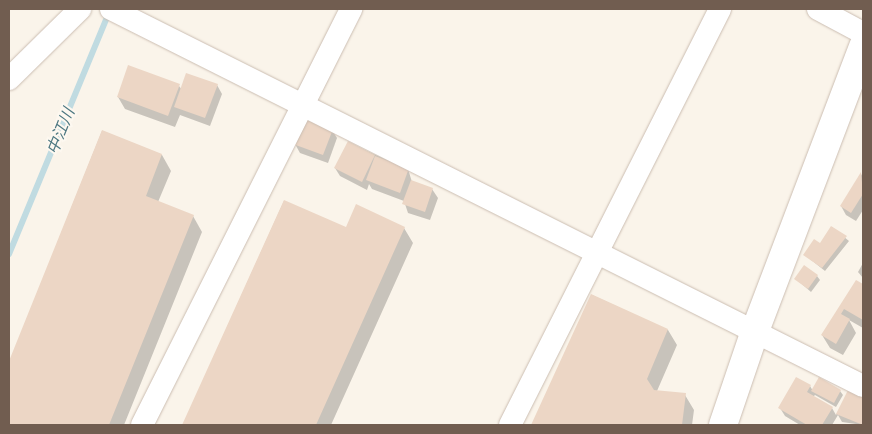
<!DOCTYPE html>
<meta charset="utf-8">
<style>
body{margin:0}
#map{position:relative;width:872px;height:434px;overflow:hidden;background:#faf4ea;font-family:Lato,"Noto Sans JP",sans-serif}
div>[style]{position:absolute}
.shadow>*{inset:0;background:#0003}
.stream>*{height:6px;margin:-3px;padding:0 3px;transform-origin:3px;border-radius:3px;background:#c0dbe1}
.building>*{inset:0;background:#ecd6c5}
.roads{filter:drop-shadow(0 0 1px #cbbdb1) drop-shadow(0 0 1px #cbbdb1)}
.street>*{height:22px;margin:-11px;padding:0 11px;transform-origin:11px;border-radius:11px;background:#fff}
.secondary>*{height:28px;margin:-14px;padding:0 14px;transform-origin:14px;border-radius:14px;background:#fff}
span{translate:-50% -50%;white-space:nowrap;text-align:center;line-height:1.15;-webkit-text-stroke:4px #fdf8f0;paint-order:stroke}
.water-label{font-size:16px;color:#4c7781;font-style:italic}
.frame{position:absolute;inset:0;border:10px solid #715d50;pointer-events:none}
</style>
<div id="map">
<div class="shadow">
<i style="clip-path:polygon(217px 85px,222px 94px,210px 126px,180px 115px,175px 127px,125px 109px,118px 97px,179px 86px,182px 90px)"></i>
<i style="clip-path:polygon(332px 130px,337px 138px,328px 163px,300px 153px,295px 144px)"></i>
<i style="clip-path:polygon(102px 131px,162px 155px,171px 171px,158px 202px,193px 216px,202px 232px,124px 425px,9px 425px,9px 364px)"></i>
<i style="clip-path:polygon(348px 143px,408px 169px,412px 182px,432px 189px,438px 198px,430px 220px,408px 213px,404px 201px,372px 189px,369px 184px,367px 190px,340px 176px,335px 168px)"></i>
<i style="clip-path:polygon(862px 174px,863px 210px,856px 221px,846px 215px,841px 206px)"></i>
<i style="clip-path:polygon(284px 201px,346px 229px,404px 228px,413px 243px,331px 425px,183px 425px)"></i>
<i style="clip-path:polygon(832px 227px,849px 241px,825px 271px,805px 255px,820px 245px)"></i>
<i style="clip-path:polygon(863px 263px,863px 278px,858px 272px)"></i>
<i style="clip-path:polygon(817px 276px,820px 280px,811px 292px,796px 279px)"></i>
<i style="clip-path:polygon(857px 282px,863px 286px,863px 328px,849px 320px,856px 333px,843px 355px,830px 348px,822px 335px)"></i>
<i style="clip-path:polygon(592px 295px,668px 330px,677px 345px,657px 391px,685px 395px,694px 410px,692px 425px,533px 425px)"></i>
<i style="clip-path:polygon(810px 386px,813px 391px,840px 391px,843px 395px,836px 407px,815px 395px,813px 397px,832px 408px,836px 415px,850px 389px,863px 396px,863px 425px,842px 422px,838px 415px,832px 425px,800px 425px,785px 416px,780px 408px)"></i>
</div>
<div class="stream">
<i style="left:9px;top:254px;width:262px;rotate:-67.5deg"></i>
</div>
<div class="building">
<i style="clip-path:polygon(128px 65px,180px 84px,168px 116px,117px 97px)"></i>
<i style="clip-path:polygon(186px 73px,218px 84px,205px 118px,174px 107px)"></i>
<i style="clip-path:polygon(303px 117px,333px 129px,323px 155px,293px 144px)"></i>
<i style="clip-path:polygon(102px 130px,162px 154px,146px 196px,194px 215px,109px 425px,9px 425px,9px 361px)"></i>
<i style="clip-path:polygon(348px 141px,375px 155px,362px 182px,334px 168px)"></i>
<i style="clip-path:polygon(375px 156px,409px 168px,400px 193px,366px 180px)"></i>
<i style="clip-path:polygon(861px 172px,863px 194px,851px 213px,840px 206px)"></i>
<i style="clip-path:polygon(411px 180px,433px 188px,425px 212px,402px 204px)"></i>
<i style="clip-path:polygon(284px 200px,346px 227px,356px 204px,405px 227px,316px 425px,182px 425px)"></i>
<i style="clip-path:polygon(831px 226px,847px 236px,822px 268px,803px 255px,814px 239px,820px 243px)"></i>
<i style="clip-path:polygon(804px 265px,818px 275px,808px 289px,794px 279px)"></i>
<i style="clip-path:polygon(856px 280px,863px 284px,863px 320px,844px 309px,841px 314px,850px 319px,836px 344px,821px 335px)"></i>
<i style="clip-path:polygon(591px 294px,668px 329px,647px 379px,654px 390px,686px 393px,682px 425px,531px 425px)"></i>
<i style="clip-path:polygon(796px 377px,811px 385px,807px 392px,833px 407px,822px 425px,807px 425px,778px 408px)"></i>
<i style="clip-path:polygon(819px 377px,841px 390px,834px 403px,811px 391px)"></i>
<i style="clip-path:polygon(849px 388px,863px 395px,863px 425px,836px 414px)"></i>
</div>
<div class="roads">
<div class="street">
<i style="left:111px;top:9px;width:841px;rotate:26.63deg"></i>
<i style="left:818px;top:9px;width:51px;rotate:28.1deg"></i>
<i style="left:9px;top:79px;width:100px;rotate:-44.6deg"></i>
<i style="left:142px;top:425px;width:466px;rotate:-63.3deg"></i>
<i style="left:510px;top:425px;width:466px;rotate:-63.2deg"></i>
</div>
<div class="secondary">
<i style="left:723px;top:425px;width:99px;rotate:-71.2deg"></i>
<i style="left:755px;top:331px;width:305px;rotate:-69.2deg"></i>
</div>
</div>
<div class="water-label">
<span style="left:60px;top:131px;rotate:-68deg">中江川</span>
</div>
<div class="frame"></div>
</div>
